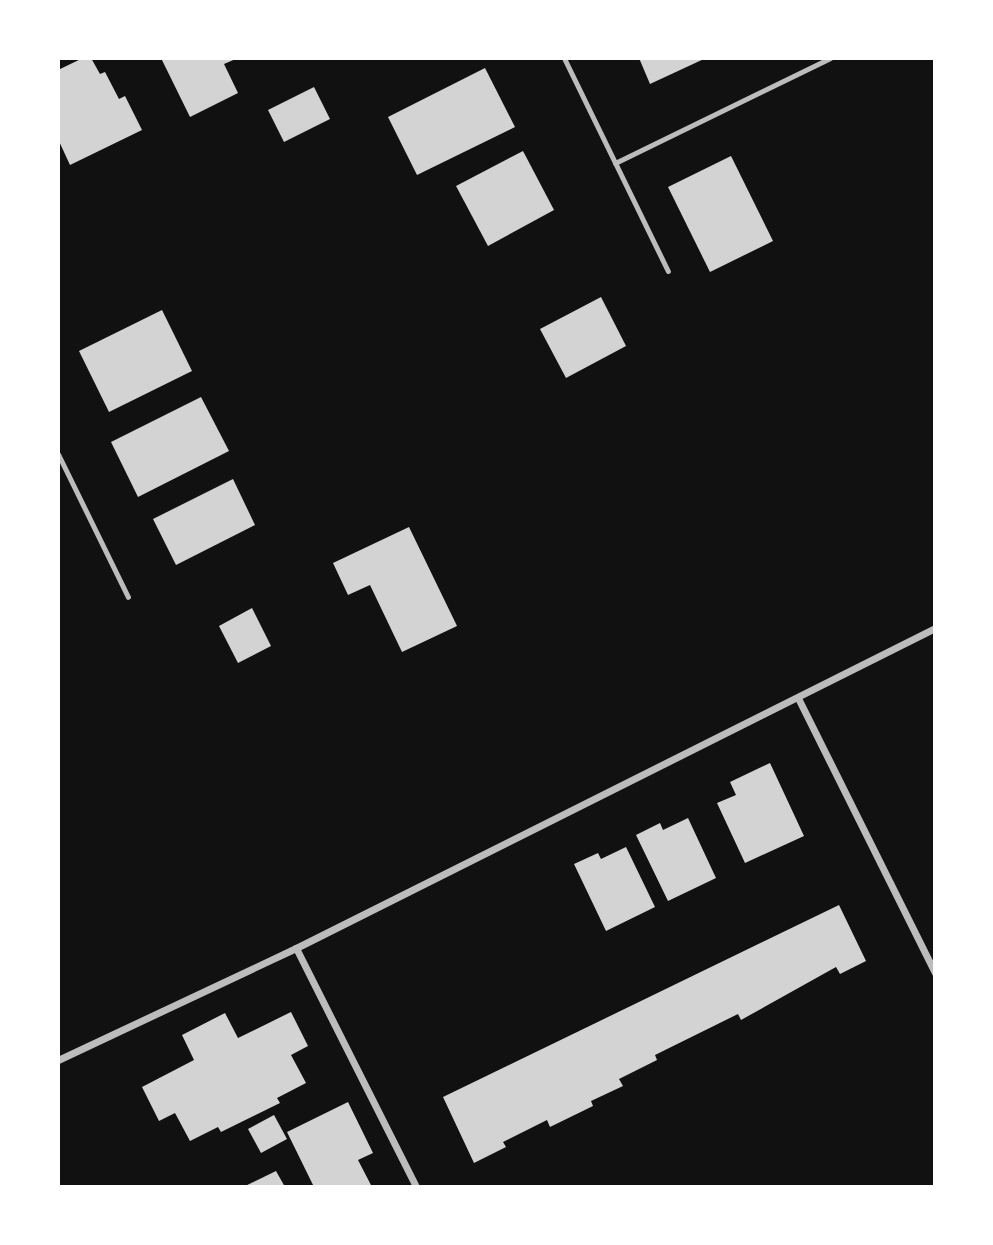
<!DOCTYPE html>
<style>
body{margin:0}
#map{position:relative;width:993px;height:1245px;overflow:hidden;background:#111;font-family:"Sofia Sans Condensed",sans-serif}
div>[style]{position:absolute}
.building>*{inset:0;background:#d3d3d3}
.service>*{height:5px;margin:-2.5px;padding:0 2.5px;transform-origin:2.5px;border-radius:2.5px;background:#bcbcbc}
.minor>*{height:7px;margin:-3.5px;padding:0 3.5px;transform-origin:3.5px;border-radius:3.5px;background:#bcbcbc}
span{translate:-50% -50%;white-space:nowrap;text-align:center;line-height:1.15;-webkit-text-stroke:6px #fff;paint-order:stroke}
.frame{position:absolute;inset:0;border:60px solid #fff;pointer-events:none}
</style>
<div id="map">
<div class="building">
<i style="clip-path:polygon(83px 58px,91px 58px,100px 74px,105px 72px,119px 99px,125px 96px,142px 130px,70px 165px,58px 139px,58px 70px)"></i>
<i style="clip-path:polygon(161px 58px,238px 58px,224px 64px,238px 93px,190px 117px)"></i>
<i style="clip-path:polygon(639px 58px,706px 58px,650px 84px)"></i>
<i style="clip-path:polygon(485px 68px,515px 127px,417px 175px,388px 117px)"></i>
<i style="clip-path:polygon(314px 87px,330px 119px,284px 142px,268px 110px)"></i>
<i style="clip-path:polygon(523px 151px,554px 210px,488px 246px,456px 186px)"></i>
<i style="clip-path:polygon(731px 156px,773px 241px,710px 272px,668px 187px)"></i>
<i style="clip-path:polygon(601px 297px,626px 346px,566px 378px,540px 329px)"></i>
<i style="clip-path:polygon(162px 310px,192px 371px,109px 412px,79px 351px)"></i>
<i style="clip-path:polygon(201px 397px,229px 451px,138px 497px,111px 442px)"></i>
<i style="clip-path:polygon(233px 479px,255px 525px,176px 565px,153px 519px)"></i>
<i style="clip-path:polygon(409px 527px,457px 626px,402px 652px,370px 585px,348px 595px,333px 563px)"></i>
<i style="clip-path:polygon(252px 608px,271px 646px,238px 663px,219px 626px)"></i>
<i style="clip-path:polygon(770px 763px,804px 836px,745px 863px,717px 803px,736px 795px,730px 782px)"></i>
<i style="clip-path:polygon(688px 818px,716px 878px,668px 901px,636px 835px,660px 823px,663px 830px)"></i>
<i style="clip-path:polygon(626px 847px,655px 907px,606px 931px,574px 864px,598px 853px,601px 859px)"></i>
<i style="clip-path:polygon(839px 905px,866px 961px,840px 974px,836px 967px,741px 1020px,738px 1014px,655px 1055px,657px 1060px,619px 1079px,623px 1086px,591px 1101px,593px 1106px,550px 1127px,547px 1120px,503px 1142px,506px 1147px,474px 1163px,443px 1097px)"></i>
<i style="clip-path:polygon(291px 1012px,308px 1046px,291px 1055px,306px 1083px,277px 1098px,280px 1103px,221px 1132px,218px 1127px,190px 1141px,175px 1113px,159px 1121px,142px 1087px,194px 1060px,182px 1035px,225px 1013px,238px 1038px)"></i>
<i style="clip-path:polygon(348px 1102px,373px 1153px,358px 1160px,372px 1187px,314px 1187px,287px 1132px)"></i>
<i style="clip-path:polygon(274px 1115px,287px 1139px,261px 1153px,248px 1129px)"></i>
<i style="clip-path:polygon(276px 1171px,285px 1187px,243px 1187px)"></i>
</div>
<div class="service">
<i style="left:564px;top:58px;width:237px;rotate:64deg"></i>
<i style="left:615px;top:163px;width:239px;rotate:-26deg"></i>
<i style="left:58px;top:454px;width:159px;rotate:63.9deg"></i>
</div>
<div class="minor">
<i style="left:799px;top:700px;width:305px;rotate:63.5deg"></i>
<i style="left:296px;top:948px;width:267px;rotate:63.3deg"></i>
<i style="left:58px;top:1060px;width:263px;rotate:-25.2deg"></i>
<i style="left:296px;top:948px;width:715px;rotate:-26.6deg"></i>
</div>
<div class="frame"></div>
</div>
